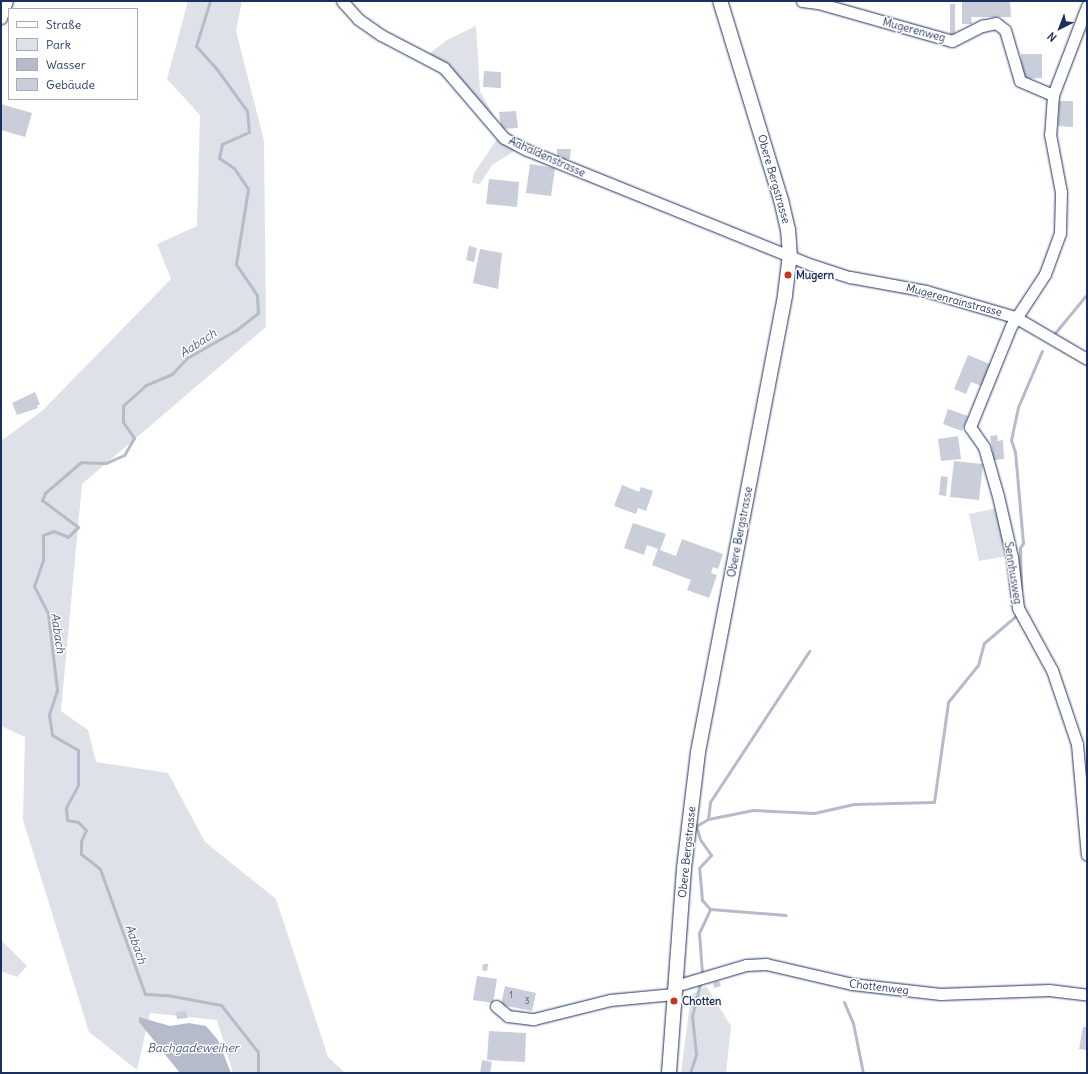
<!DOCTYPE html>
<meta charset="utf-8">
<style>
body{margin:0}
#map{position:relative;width:1088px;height:1074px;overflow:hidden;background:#fff;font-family:Delius,sans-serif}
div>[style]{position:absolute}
.green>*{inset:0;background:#dee1e7}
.water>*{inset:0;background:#b5bbca}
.stream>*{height:3px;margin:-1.5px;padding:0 1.5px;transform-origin:1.5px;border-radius:1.5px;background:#b5bbca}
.building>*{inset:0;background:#caceda}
.roads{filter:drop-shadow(0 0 1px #1b2f5e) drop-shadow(0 0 1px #1b2f5e)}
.minor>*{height:11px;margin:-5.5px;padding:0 5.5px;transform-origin:5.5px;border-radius:5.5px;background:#fff}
.major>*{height:14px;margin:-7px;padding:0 7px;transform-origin:7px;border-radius:7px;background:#fff}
.dots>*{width:11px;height:11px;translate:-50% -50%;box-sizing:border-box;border:2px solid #fff;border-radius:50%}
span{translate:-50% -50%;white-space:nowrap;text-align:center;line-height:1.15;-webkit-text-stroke:3px #fff;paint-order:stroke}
.number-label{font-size:9px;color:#47577d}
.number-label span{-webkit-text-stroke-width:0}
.street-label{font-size:11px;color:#1b2f5e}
.poi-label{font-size:11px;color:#1b2f5e;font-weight:700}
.left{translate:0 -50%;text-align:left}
.water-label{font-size:12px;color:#49597e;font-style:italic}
.frame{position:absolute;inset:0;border:2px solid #1b2f5e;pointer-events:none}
.legend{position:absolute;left:8px;top:8px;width:130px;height:92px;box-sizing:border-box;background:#fff;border:1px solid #a4acbf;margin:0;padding:5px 7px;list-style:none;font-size:12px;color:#1b2f5e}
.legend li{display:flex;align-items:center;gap:8px;height:20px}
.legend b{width:20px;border:1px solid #a4acbf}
.north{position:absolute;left:1040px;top:8px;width:40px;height:40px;-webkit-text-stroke:3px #fff;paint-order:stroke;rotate:222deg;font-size:11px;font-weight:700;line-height:16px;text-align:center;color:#1b2f5e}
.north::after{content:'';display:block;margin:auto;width:14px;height:18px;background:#1b2f5e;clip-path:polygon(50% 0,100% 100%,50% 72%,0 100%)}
</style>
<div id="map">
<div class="green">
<i style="clip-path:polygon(188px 1px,242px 1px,236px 31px,264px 141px,266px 327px,82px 484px,61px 711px,88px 730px,96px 762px,168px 773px,205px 842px,276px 899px,328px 1057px,345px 1073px,233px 1073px,217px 1020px,150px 1013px,137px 1070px,89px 1032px,23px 820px,25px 737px,1px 726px,1px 441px,42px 411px,171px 279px,157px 244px,197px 226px,200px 115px,167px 79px)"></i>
<i style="clip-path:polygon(476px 26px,480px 91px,503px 133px,515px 136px,516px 150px,492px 165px,480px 184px,472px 183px,474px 173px,497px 139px,481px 107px,457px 80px,421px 60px,447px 40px)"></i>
<i style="clip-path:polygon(998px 508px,1007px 556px,979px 561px,969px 514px)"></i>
<i style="clip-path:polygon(1px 940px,27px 966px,17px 977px,1px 971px)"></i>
<i style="clip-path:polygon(706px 986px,731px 1026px,726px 1073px,681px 1073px,691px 995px)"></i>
</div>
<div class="water">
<i style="clip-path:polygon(139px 1017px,170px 1026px,189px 1023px,206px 1026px,218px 1040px,231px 1073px,180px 1073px,139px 1022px)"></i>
</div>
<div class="stream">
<i style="left:210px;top:1px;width:47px;rotate:107.3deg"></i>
<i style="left:196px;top:46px;width:30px;rotate:48deg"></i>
<i style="left:216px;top:68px;width:53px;rotate:54.2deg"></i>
<i style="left:247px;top:111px;width:21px;rotate:85deg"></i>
<i style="left:249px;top:132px;width:30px;rotate:156deg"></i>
<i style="left:222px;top:144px;width:14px;rotate:102deg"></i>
<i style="left:219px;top:158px;width:18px;rotate:34deg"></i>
<i style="left:234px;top:168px;width:25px;rotate:56deg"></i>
<i style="left:248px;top:189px;width:76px;rotate:99.1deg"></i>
<i style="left:236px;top:264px;width:37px;rotate:56deg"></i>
<i style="left:257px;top:295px;width:18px;rotate:87deg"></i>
<i style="left:258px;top:313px;width:28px;rotate:142deg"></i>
<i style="left:236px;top:330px;width:56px;rotate:150.3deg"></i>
<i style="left:187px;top:358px;width:22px;rotate:133deg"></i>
<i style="left:172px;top:374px;width:28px;rotate:157deg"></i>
<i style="left:146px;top:385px;width:31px;rotate:138deg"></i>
<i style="left:123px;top:406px;width:16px;rotate:90deg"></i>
<i style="left:123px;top:422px;width:19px;rotate:55deg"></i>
<i style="left:134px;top:438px;width:20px;rotate:120deg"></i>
<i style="left:124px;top:455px;width:20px;rotate:156deg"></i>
<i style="left:106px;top:463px;width:25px;rotate:-178deg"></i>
<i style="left:81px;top:462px;width:48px;rotate:139.3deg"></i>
<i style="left:45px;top:493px;width:8px;rotate:113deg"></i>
<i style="left:42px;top:500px;width:45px;rotate:36.9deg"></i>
<i style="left:78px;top:527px;width:14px;rotate:135deg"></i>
<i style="left:68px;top:537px;width:15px;rotate:-157deg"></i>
<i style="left:54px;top:531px;width:12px;rotate:160deg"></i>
<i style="left:43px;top:535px;width:25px;rotate:90deg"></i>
<i style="left:43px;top:560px;width:28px;rotate:109deg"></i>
<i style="left:34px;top:586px;width:31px;rotate:63deg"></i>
<i style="left:48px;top:614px;width:77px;rotate:83.2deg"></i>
<i style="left:57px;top:690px;width:26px;rotate:108deg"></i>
<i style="left:49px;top:715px;width:20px;rotate:81deg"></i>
<i style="left:52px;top:735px;width:30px;rotate:30deg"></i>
<i style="left:78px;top:750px;width:35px;rotate:90deg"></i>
<i style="left:78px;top:785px;width:26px;rotate:118deg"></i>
<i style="left:66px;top:808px;width:12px;rotate:85deg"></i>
<i style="left:67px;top:820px;width:11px;rotate:10deg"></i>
<i style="left:78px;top:822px;width:11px;rotate:45deg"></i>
<i style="left:86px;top:830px;width:12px;rotate:114deg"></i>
<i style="left:81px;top:841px;width:13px;rotate:90deg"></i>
<i style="left:81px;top:854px;width:24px;rotate:38deg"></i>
<i style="left:100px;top:869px;width:133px;rotate:70.2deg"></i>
<i style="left:145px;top:994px;width:22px;rotate:3deg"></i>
<i style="left:167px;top:995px;width:55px;rotate:10.5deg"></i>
<i style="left:221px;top:1005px;width:60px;rotate:51.8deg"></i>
<i style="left:258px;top:1052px;width:21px;rotate:90deg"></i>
<i style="left:1055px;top:333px;width:50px;rotate:-50.6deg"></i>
<i style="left:1021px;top:590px;width:42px;rotate:-91.4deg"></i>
<i style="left:1020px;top:548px;width:6px;rotate:-59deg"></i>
<i style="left:1023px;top:543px;width:91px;rotate:-95deg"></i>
<i style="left:1015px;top:452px;width:13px;rotate:-108deg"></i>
<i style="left:1011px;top:440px;width:34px;rotate:-78deg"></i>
<i style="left:1018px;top:407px;width:61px;rotate:-66.8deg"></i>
<i style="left:708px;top:819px;width:17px;rotate:-83deg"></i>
<i style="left:710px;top:802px;width:181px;rotate:-56.7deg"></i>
<i style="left:710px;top:909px;width:76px;rotate:4.5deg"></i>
<i style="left:702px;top:973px;width:40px;rotate:-94.3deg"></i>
<i style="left:699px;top:933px;width:26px;rotate:-65deg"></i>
<i style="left:710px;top:909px;width:12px;rotate:-132deg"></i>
<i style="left:702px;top:900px;width:32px;rotate:-95deg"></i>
<i style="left:699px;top:868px;width:18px;rotate:-47deg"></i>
<i style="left:711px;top:855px;width:19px;rotate:-125deg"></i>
<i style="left:700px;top:839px;width:14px;rotate:-107deg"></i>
<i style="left:696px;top:826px;width:14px;rotate:-30deg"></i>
<i style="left:708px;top:819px;width:46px;rotate:-11.3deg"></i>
<i style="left:753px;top:810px;width:61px;rotate:2.8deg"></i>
<i style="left:814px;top:813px;width:41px;rotate:-12.7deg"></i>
<i style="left:854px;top:804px;width:80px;rotate:-1.4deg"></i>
<i style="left:934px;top:802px;width:101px;rotate:-82deg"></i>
<i style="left:948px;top:702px;width:48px;rotate:-51deg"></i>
<i style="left:978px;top:665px;width:23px;rotate:-75deg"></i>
<i style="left:984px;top:643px;width:43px;rotate:-40.3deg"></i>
<i style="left:844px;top:1002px;width:23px;rotate:67deg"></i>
<i style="left:853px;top:1023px;width:51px;rotate:78.7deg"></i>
<i style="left:690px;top:1073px;width:20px;rotate:-72deg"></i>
<i style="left:696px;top:1054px;width:38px;rotate:-96deg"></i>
<i style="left:692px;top:1016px;width:33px;rotate:-76deg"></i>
</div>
<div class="building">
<i style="clip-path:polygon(962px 1px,1010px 1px,1011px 17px,971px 17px,972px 24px,962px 24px)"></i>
<i style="clip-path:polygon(950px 4px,955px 4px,955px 34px,950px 34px)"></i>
<i style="clip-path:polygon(1021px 54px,1042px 54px,1042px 78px,1022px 79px)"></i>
<i style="clip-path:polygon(484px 71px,501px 72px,501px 88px,483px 87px)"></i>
<i style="clip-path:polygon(1059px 101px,1073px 101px,1073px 127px,1058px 126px)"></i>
<i style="clip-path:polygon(1px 104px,32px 113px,25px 137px,1px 130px)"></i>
<i style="clip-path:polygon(516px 111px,518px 128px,501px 129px,499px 112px)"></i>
<i style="clip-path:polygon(557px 149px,571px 149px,570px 159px,557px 159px)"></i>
<i style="clip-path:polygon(530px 164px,555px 168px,551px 196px,526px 193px)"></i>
<i style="clip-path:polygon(489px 179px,519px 182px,517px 207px,486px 204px)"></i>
<i style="clip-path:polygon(469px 246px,477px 248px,474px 262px,466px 260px)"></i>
<i style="clip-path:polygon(480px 249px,502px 253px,498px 289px,473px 283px)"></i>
<i style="clip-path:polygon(968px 355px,990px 364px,981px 386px,971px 382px,966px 394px,954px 389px)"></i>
<i style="clip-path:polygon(35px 392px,40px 404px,37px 406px,38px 408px,17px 415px,12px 403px)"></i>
<i style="clip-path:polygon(948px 409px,968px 416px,962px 431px,943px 424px)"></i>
<i style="clip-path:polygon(997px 435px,998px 441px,1003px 440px,1004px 459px,994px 460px,990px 436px)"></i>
<i style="clip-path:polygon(958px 436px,961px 459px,941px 461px,938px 439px)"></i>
<i style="clip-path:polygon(954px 461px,983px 464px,979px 500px,950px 497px)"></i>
<i style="clip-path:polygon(941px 476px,948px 477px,946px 496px,939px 495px)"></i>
<i style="clip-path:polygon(622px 485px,639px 492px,641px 487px,653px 491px,646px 511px,638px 508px,636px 514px,614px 506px)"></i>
<i style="clip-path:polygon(633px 523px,666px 534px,660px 550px,676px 556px,682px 539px,723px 554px,718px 569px,713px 567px,711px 573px,717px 575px,709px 598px,687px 590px,691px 580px,652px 565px,658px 549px,647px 545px,644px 555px,624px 548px)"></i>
<i style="clip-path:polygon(483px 964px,488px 964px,487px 971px,482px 970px)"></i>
<i style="clip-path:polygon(477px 976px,497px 979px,493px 1003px,473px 1000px)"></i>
<i style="clip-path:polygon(719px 981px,721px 986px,714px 988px,713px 983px)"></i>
<i style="clip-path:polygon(505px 986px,536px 993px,532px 1011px,501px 1005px)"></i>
<i style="clip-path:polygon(186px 1011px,188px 1018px,177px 1019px,176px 1012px)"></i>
<i style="clip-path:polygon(1083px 1027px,1087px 1027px,1087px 1050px,1079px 1049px)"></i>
<i style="clip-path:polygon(489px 1031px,526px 1033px,525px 1062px,487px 1060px)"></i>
<i style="clip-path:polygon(482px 1060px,492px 1062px,490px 1073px,480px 1073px)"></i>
</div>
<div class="roads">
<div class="minor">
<i style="left:342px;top:1px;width:24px;rotate:48deg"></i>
<i style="left:358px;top:19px;width:28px;rotate:35deg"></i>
<i style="left:381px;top:35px;width:71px;rotate:27.6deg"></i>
<i style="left:444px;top:68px;width:92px;rotate:49.4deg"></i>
<i style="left:504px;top:138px;width:26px;rotate:28deg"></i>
<i style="left:527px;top:150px;width:307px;rotate:22deg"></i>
<i style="left:812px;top:265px;width:40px;rotate:18deg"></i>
<i style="left:850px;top:277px;width:77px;rotate:10.4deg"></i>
<i style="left:926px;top:291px;width:93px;rotate:16.3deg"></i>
<i style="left:1015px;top:317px;width:83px;rotate:30.3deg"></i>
<i style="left:802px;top:1px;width:16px;rotate:7deg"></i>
<i style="left:818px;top:3px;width:139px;rotate:15.8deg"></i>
<i style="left:952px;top:41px;width:34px;rotate:-27deg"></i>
<i style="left:982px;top:26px;width:14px;rotate:-12deg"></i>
<i style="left:996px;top:23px;width:11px;rotate:38deg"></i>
<i style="left:1005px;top:30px;width:53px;rotate:73.6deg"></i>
<i style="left:1020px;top:81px;width:36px;rotate:23deg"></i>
<i style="left:1087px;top:6px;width:95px;rotate:110.9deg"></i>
<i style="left:1053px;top:95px;width:39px;rotate:94deg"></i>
<i style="left:1050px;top:134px;width:59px;rotate:79.3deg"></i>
<i style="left:1061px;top:192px;width:41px;rotate:91.4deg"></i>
<i style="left:1060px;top:233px;width:44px;rotate:110.1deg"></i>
<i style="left:1045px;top:274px;width:62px;rotate:123.2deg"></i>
<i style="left:1011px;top:326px;width:109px;rotate:112.1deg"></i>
<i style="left:970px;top:427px;width:24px;rotate:55deg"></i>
<i style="left:984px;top:447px;width:51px;rotate:74.1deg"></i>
<i style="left:998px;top:496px;width:63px;rotate:77.1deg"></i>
<i style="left:1012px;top:557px;width:51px;rotate:83.3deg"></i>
<i style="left:1018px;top:608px;width:71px;rotate:61.3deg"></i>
<i style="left:1052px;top:670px;width:78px;rotate:71.3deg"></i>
<i style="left:1077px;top:744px;width:111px;rotate:84.9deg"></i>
<i style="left:1px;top:18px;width:18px;rotate:-71deg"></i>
<i style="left:675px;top:986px;width:74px;rotate:-16.5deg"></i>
<i style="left:746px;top:965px;width:20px;rotate:-3deg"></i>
<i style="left:766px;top:964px;width:88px;rotate:13.1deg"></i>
<i style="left:852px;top:984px;width:89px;rotate:6.5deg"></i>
<i style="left:940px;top:994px;width:109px;rotate:-2.1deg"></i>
<i style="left:1049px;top:990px;width:38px;rotate:7deg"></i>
<i style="left:496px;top:1006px;width:16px;rotate:40deg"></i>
<i style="left:508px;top:1016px;width:26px;rotate:7deg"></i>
<i style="left:534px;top:1019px;width:78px;rotate:-14deg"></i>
<i style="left:610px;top:1000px;width:64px;rotate:-5.4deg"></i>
</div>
<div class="major">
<i style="left:669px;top:1073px;width:206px;rotate:-85.8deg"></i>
<i style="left:684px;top:868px;width:117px;rotate:-83.1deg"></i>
<i style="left:698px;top:752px;width:465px;rotate:-79.2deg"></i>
<i style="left:785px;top:295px;width:38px;rotate:-83deg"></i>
<i style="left:790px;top:257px;width:27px;rotate:-94deg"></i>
<i style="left:788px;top:230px;width:31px;rotate:-103deg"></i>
<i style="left:781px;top:200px;width:208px;rotate:-107deg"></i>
</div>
</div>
<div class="dots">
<i style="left:788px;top:275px;background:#c8321e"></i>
<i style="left:674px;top:1001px;background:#c8321e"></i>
</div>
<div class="number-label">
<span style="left:511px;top:995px">1</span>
<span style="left:527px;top:1001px">3</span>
</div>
<div class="street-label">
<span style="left:914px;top:30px;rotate:15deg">Mugerenweg</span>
<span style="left:547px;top:157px;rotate:24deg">Aahaldenstrasse</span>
<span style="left:774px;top:179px;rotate:74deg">Obere Bergstrasse</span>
<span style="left:954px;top:300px;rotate:15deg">Mugerenrainstrasse</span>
<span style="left:740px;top:532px;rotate:-79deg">Obere Bergstrasse</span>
<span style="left:1013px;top:573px;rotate:81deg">Sennhusweg</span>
<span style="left:687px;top:852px;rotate:-84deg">Obere Bergstrasse</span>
<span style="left:879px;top:987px;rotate:7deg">Chottenweg</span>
</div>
<div class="poi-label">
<span class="left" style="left:796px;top:275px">Mugern</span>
<span class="left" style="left:682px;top:1001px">Chotten</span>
</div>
<div class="water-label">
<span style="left:198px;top:343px;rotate:-33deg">Aabach</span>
<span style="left:58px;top:633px;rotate:81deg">Aabach</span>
<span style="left:136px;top:944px;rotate:70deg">Aabach</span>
<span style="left:193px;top:1048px">Bachgadeweiher</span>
</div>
<div class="frame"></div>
<ul class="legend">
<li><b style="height:5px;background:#fff"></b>Straße</li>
<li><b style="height:11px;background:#dee1e7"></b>Park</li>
<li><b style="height:11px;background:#b5bbca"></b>Wasser</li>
<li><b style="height:11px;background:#caceda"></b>Gebäude</li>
</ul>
<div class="north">N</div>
</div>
